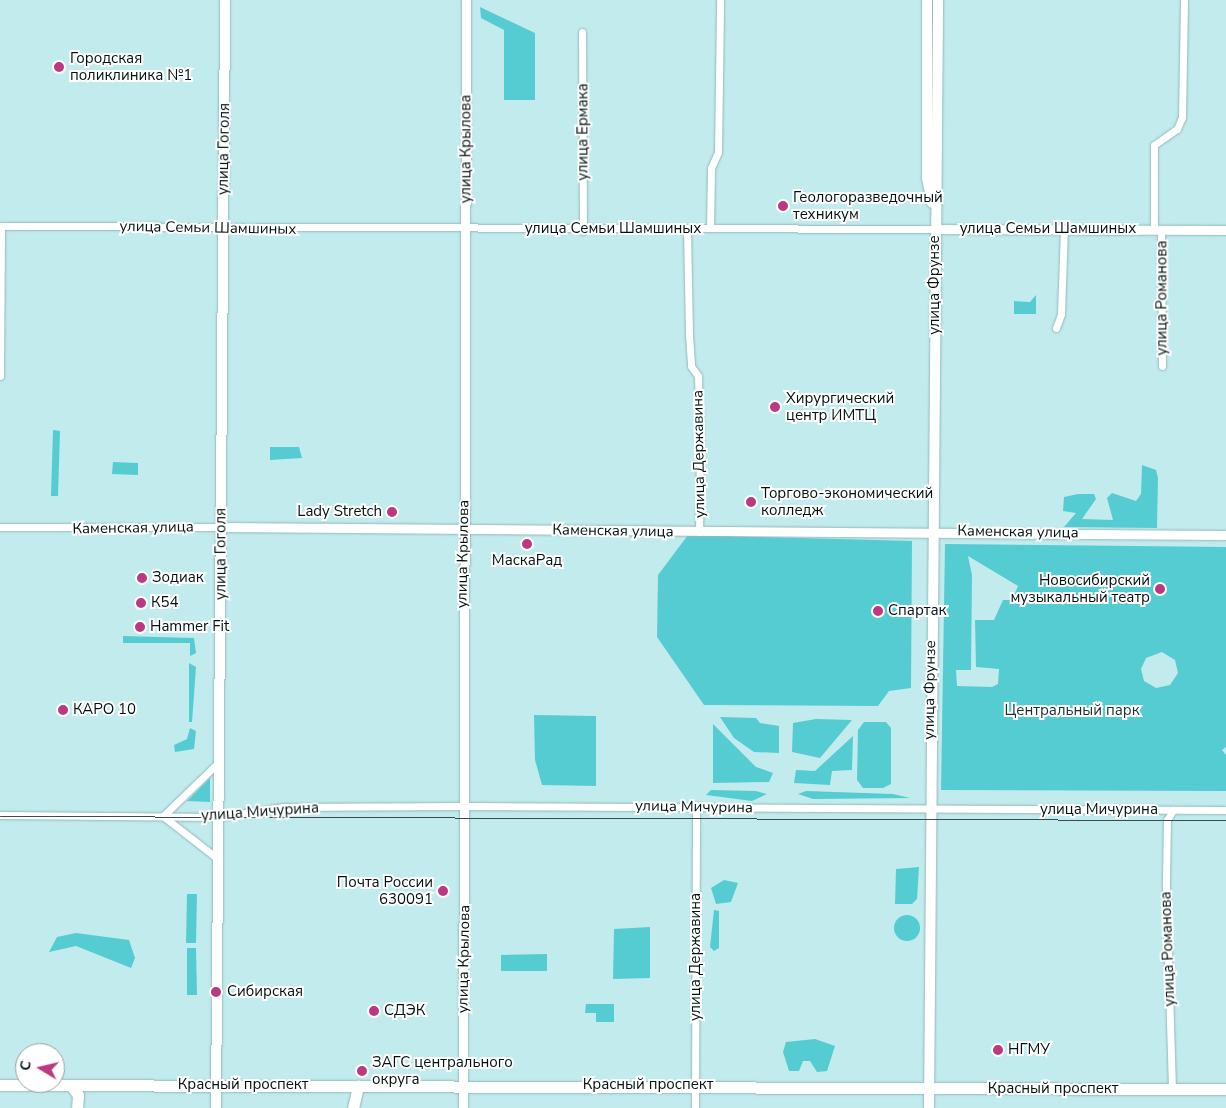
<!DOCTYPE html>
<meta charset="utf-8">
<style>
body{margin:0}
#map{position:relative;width:1226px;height:1108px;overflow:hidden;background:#c2ebed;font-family:"Nunito Sans",sans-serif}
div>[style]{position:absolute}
.green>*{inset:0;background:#55ccd2}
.round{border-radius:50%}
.roads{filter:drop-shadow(0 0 1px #92b9bb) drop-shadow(0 0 1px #92b9bb)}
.minor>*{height:7px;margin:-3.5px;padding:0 3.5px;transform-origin:3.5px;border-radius:3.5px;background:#fff}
.tertiary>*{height:9px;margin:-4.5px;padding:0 4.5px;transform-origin:4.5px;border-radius:4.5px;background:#fff}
.secondary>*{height:10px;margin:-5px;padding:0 5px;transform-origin:5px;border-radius:5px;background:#fff}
.primary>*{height:11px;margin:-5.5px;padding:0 5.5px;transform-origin:5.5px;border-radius:5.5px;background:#fff}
.tram>*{height:1px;margin:-0.5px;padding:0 0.5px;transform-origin:0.5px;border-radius:0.5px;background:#384d4e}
.dots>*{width:14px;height:14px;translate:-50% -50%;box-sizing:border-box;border:2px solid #fff;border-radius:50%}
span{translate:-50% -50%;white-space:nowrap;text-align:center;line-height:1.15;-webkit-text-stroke:4px #fff;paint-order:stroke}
.poi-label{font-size:15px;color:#031111}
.left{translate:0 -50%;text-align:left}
.right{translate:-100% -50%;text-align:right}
.street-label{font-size:15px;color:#031111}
.park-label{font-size:15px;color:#1a3031}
.north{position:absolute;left:15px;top:1043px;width:50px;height:50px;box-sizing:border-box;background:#fff;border:1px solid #9aa0a0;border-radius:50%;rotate:279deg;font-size:14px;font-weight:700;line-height:20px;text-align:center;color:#031111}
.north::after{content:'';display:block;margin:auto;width:18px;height:22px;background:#ba3982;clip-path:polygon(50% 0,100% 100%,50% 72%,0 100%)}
</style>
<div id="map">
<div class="green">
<i style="clip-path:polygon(480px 7px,535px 33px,535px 100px,504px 100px,504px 30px,481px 18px)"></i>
<i style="clip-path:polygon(1036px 295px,1036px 314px,1014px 314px,1014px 301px,1030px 302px)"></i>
<i style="clip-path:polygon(53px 430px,60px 431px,58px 496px,51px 496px)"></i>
<i style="clip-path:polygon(270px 447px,299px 447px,302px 458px,270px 460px)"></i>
<i style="clip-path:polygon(113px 462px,138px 463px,138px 475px,112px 474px)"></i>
<i style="clip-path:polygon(1142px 465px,1156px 470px,1158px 478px,1157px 528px,1064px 527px,1076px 513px,1063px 511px,1064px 497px,1078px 494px,1094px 494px,1096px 499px,1082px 519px,1113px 520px,1107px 498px,1112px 493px,1136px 501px,1141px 494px)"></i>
<i style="clip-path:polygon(688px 535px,912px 541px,911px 688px,889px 691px,878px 706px,704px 705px,657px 637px,658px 575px)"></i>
<i style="clip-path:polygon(evenodd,945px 544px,1226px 547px,1226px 747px,1222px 750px,1226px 755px,1226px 791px,941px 790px,945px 544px,968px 556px,1018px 586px,1012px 600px,1003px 600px,994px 620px,975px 620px,976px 667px,999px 669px,998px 684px,992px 687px,957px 686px,956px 670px,971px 670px,972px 575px,968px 556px,945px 544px,1162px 652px,1175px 660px,1178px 673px,1170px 685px,1156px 688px,1144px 681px,1141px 669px,1146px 658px,1162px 652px)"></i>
<i style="clip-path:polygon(123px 636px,194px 638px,196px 653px,190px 656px,190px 643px,123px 643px)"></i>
<i style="clip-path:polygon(189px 663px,196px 667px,192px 722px,189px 722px)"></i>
<i style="clip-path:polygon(534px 715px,596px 716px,596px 786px,542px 785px,535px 760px)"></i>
<i style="clip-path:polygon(720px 717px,756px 718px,760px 723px,779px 726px,779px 753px,754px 752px,734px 738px)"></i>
<i style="clip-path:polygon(816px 719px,852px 720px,820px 758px,792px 752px,793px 723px)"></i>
<i style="clip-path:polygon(864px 722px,886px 722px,891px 728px,891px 784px,883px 788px,863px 788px,857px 780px,858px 730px)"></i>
<i style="clip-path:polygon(713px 724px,756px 767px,773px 773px,769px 782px,713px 783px)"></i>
<i style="clip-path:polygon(190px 728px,196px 731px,194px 749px,175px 752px,174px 745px,187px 739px)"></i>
<i style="clip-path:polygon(853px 736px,852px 770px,832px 771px,830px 785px,794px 783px,796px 770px,815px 771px)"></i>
<i style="clip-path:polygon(210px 778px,210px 802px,187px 801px)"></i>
<i style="clip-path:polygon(711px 790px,756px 791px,767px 794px,752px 801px,706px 795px)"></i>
<i style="clip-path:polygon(806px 791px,893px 794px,910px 798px,813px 799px,798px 794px)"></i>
<i style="clip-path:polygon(919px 867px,917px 899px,912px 904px,895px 904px,896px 869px)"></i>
<i style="clip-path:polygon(724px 880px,738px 883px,731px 902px,716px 904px,711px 888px)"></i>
<i style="clip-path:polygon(187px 894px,197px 894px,196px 943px,186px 943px)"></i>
<i style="clip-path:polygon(714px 910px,719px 911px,719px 948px,714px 951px,710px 947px)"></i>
<i class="round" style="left:894px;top:915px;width:26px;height:26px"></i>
<i style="clip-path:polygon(650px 927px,650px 978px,613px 979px,614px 929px)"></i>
<i style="clip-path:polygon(76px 933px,129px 940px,135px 958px,131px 968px,76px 946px,49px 952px,57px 937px)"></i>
<i style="clip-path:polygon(187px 948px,196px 948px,197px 995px,187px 995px)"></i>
<i style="clip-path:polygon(547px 954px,547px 971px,501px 971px,501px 955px)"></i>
<i style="clip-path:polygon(586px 1004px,614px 1004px,614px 1022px,596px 1022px,596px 1013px,585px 1013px)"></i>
<i style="clip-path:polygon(815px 1039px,835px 1046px,827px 1071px,817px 1072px,810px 1061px,803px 1061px,799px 1071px,789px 1071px,783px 1052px,786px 1042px)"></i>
</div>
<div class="roads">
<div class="minor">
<i style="left:582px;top:32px;width:199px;rotate:89.7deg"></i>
<i style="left:0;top:226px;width:934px;rotate:0.18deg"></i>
<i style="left:710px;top:228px;width:60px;rotate:-89deg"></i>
<i style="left:711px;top:168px;width:17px;rotate:-66deg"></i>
<i style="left:718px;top:152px;width:152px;rotate:-89.2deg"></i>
<i style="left:687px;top:229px;width:106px;rotate:88.9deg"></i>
<i style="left:689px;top:335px;width:31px;rotate:86deg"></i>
<i style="left:691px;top:366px;width:12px;rotate:55deg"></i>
<i style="left:698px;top:376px;width:67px;rotate:88.3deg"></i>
<i style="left:700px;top:443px;width:89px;rotate:90.6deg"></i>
<i style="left:1154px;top:229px;width:84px;rotate:-90deg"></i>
<i style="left:1154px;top:145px;width:28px;rotate:-35deg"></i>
<i style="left:1177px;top:129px;width:13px;rotate:-67deg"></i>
<i style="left:1182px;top:117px;width:117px;rotate:-89deg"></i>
<i style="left:1161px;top:229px;width:137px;rotate:89.6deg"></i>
<i style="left:1056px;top:328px;width:15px;rotate:-70deg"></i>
<i style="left:1061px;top:314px;width:85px;rotate:-88deg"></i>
<i style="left:0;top:376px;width:150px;rotate:-89.6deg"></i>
<i style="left:0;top:527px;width:221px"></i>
<i style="left:0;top:815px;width:219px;rotate:0.5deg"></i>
<i style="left:219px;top:817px;width:65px;rotate:-8.9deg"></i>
<i style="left:283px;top:807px;width:182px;rotate:-0.3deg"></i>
<i style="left:465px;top:806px;width:761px;rotate:0.3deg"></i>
<i style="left:218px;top:859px;width:70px;rotate:-142deg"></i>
<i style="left:163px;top:816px;width:78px;rotate:-44deg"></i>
<i style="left:1172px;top:1089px;width:208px;rotate:-91.7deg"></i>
<i style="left:1166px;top:881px;width:61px;rotate:-89.1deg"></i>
<i style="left:1167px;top:820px;width:12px;rotate:-59deg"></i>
<i style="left:695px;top:1108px;width:302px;rotate:-89.8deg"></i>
</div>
<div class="tertiary">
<i style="left:934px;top:229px;width:292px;rotate:0.2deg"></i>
<i style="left:221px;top:527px;width:1005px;rotate:0.46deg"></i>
<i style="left:463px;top:1108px;width:1108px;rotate:-89.84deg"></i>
</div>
<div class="secondary">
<i style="left:927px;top:0;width:178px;rotate:90deg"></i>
<i style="left:927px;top:178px;width:25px;rotate:79deg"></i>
<i style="left:216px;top:1108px;width:1108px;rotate:-89.53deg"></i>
<i style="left:929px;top:1108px;width:1108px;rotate:-89.53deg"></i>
</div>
<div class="primary">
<i style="left:0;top:1085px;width:1226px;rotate:0.19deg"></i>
<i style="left:71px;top:1085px;width:12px;rotate:55deg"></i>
<i style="left:78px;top:1095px;width:13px;rotate:94deg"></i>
<i style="left:353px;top:1108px;width:23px;rotate:-77deg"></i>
</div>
</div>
<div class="tram">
<i style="left:0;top:816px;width:1226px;rotate:0.19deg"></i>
</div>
<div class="dots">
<i style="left:59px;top:67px;background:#ba3982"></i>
<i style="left:783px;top:206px;background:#ba3982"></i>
<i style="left:775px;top:407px;background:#ba3982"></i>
<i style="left:751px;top:502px;background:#ba3982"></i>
<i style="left:392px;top:512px;background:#ba3982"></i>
<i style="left:527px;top:544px;background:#ba3982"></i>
<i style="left:142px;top:578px;background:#ba3982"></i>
<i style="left:1160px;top:589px;background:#ba3982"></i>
<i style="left:141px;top:603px;background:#ba3982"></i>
<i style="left:878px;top:611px;background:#ba3982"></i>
<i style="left:140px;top:627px;background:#ba3982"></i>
<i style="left:63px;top:710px;background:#ba3982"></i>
<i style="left:443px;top:891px;background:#ba3982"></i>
<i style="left:216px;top:992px;background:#ba3982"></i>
<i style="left:374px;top:1011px;background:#ba3982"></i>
<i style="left:998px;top:1050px;background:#ba3982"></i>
<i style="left:362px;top:1071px;background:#ba3982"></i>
</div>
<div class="poi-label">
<span class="left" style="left:70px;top:67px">Городская<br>поликлиника №1</span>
<span class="left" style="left:793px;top:206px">Геологоразведочный<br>техникум</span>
<span class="left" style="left:786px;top:407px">Хирургический<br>центр ИМТЦ</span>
<span class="left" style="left:761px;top:502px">Торгово-экономический<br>колледж</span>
<span class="right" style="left:382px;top:512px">Lady Stretch</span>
<span style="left:527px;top:561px">МаскаРад</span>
<span class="left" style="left:152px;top:578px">Зодиак</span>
<span class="right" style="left:1150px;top:589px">Новосибирский<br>музыкальный театр</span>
<span class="left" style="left:151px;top:603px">К54</span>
<span class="left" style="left:888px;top:611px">Спартак</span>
<span class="left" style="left:150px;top:627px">Hammer Fit</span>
<span class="left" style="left:73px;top:710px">КАРО 10</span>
<span class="right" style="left:433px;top:891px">Почта России<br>630091</span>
<span class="left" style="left:227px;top:992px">Сибирская</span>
<span class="left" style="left:384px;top:1011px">СДЭК</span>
<span class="left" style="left:1008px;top:1050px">НГМУ</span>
<span class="left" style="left:372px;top:1071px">ЗАГС центрального<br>округа</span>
</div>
<div class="street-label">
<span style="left:583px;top:132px;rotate:-90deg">улица Ермака</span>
<span style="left:224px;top:149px;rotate:-89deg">улица Гоголя</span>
<span style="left:466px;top:149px;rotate:-90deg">улица Крылова</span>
<span style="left:208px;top:228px;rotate:1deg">улица Семьи Шамшиных</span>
<span style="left:613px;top:229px">улица Семьи Шамшиных</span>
<span style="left:1048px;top:229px">улица Семьи Шамшиных</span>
<span style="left:935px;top:285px;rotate:-90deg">улица Фрунзе</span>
<span style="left:1162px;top:298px;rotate:-90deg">улица Романова</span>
<span style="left:699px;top:454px;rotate:-91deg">улица Державина</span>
<span style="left:133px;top:528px;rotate:-1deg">Каменская улица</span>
<span style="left:613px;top:531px;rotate:1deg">Каменская улица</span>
<span style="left:1018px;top:532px;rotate:1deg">Каменская улица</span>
<span style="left:221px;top:554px;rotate:-90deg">улица Гоголя</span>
<span style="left:463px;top:554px;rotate:-89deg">улица Крылова</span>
<span style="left:930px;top:690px;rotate:-89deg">улица Фрунзе</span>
<span style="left:694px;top:807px;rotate:1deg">улица Мичурина</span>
<span style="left:1099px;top:810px">улица Мичурина</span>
<span style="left:260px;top:812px;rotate:-4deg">улица Мичурина</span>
<span style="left:1168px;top:949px;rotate:-92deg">улица Романова</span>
<span style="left:696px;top:957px;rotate:-90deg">улица Державина</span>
<span style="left:464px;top:959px;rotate:-89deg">улица Крылова</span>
<span style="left:243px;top:1085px">Красный проспект</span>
<span style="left:648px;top:1085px">Красный проспект</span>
<span style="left:1053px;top:1089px">Красный проспект</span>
</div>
<div class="park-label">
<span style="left:1072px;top:711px">Центральный парк</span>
</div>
<div class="north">С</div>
</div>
